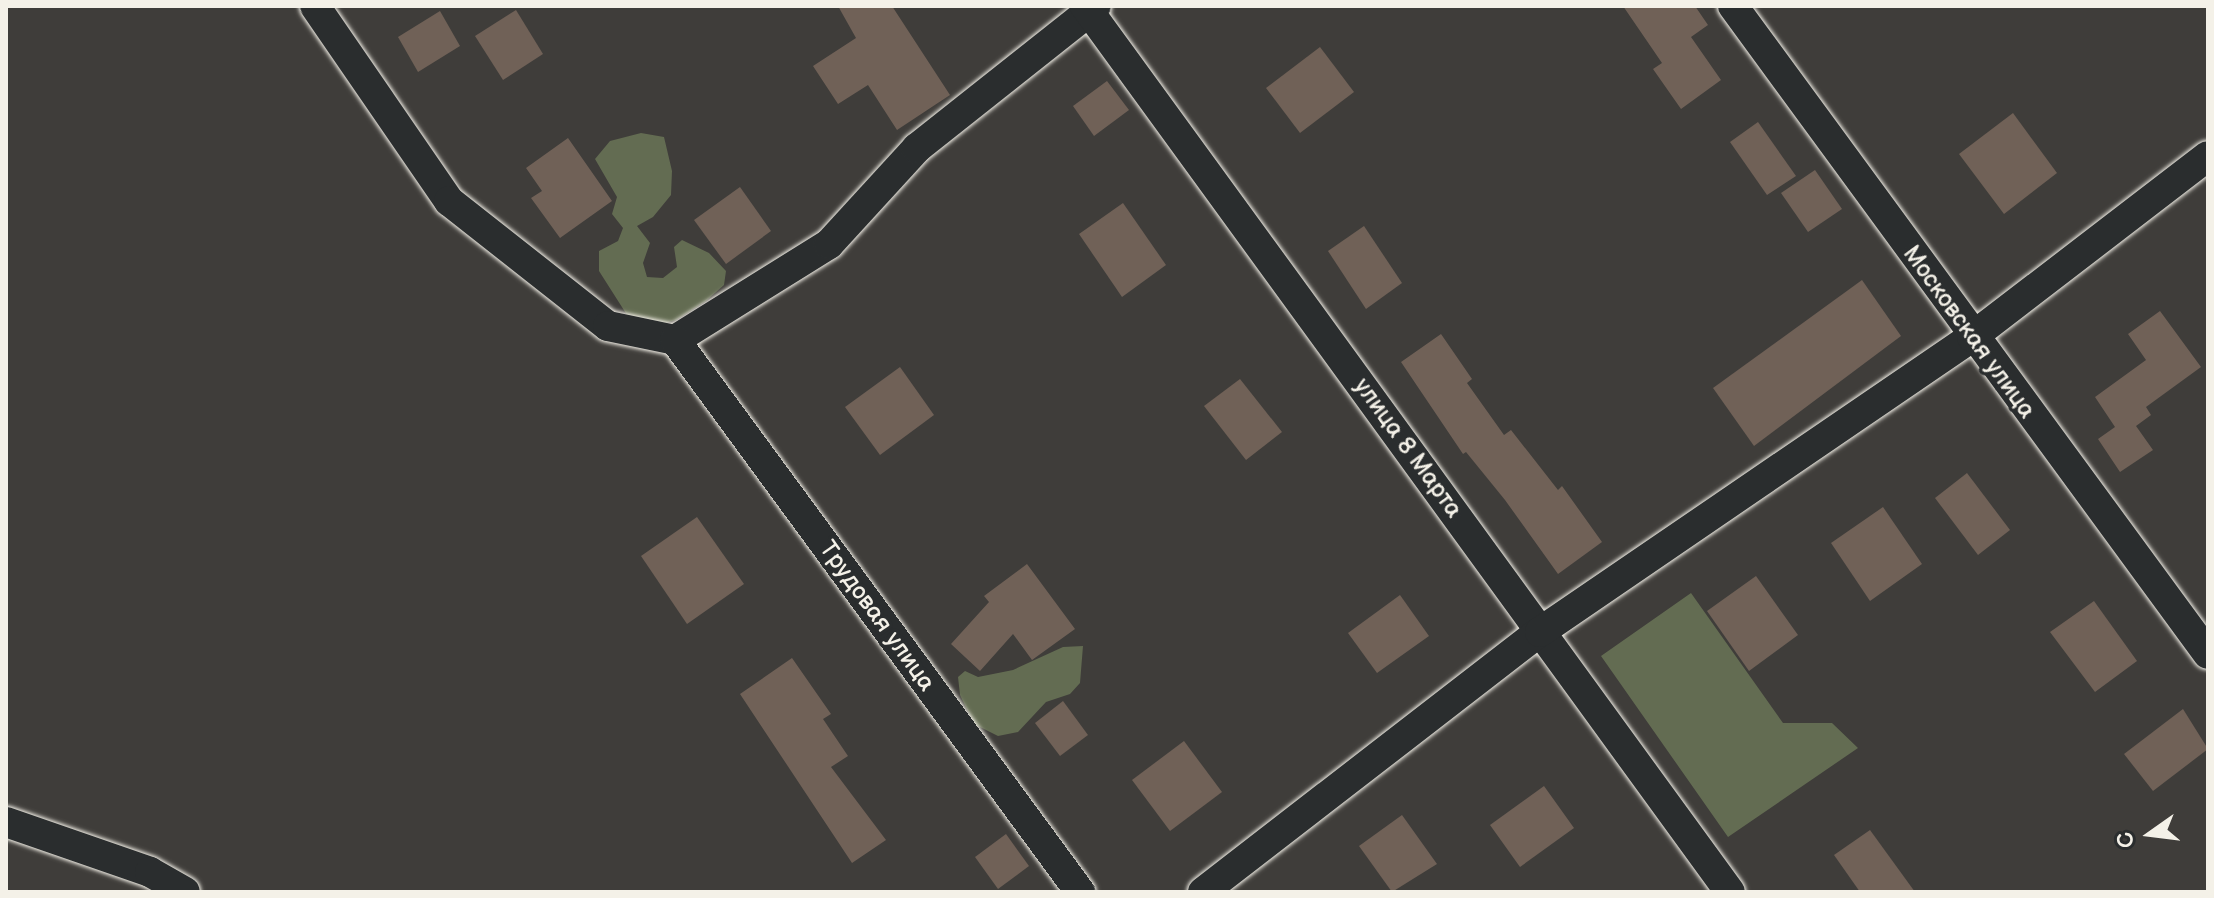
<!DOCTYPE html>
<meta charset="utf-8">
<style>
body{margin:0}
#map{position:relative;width:2214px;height:898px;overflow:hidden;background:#3f3d3a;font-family:"Balsamiq Sans",sans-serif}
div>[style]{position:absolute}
.green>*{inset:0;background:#636c52}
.building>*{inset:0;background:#706157}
.roads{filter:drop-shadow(0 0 2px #f4f1e8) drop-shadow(0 0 2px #f4f1e8)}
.minor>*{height:30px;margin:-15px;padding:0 15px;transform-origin:15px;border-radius:15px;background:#2a2d2e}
span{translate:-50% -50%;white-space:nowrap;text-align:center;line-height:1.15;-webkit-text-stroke:7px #2a2d2e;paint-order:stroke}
.street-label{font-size:24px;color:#f4f1e8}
.frame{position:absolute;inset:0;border:8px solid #f4f1e8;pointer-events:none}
.north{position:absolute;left:2110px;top:794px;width:80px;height:80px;-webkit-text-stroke:6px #2a2d2e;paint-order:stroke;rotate:256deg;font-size:22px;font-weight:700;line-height:32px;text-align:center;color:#f4f1e8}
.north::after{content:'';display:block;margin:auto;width:28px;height:36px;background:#f4f1e8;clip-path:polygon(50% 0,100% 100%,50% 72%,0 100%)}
</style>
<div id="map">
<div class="green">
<i style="clip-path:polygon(641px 133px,664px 137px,672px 171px,671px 195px,653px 217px,637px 226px,650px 243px,643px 263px,647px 277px,663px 278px,677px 267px,674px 247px,682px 240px,709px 253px,726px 271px,724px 285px,706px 301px,676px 320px,650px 327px,627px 315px,599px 271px,599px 251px,618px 241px,623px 228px,612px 214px,617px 197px,595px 159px,610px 141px)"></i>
<i style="clip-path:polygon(1691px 593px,1783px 723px,1832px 723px,1858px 748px,1728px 837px,1601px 656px)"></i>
<i style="clip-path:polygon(1083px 646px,1080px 683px,1070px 694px,1046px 702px,1018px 732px,998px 736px,974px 724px,960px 695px,958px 677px,965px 671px,978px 677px,1013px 670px,1063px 647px)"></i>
</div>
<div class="building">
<i style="clip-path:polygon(838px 6px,892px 6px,950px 95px,897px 130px,868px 85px,838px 104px,813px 66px,856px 38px)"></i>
<i style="clip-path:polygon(1623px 6px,1695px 6px,1708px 25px,1691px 37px,1721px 80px,1681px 109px,1653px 69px,1662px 63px)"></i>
<i style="clip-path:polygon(516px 10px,543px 54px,503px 80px,475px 36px)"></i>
<i style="clip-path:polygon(440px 11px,460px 46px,418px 72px,398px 37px)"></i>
<i style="clip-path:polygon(1320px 47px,1354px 92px,1300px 133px,1266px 88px)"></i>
<i style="clip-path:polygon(1107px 81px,1129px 110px,1094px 136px,1073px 106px)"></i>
<i style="clip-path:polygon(2013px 113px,2057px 173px,2004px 214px,1959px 154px)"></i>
<i style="clip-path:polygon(1758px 122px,1796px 176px,1767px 195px,1730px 142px)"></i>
<i style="clip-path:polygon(568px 138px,612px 201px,560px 238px,531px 198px,542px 191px,526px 168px)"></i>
<i style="clip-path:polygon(1815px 170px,1842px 209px,1808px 232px,1781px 193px)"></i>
<i style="clip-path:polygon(740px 187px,771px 231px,726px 264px,694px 220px)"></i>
<i style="clip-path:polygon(1123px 203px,1166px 265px,1122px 297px,1079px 234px)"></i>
<i style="clip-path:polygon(1364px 226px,1402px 283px,1366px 309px,1328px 251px)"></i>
<i style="clip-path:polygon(1862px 280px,1901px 336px,1754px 446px,1713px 388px)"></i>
<i style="clip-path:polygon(2160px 311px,2201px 367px,2146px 407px,2151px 415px,2136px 426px,2153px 450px,2120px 472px,2098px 439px,2115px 427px,2095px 397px,2146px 360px,2128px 334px)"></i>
<i style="clip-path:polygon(1441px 334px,1472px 379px,1467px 383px,1504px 435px,1511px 430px,1558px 490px,1562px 486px,1602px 542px,1558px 574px,1505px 500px,1466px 452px,1463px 454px,1401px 362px)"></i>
<i style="clip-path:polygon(900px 367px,934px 415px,880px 455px,845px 407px)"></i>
<i style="clip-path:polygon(1240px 379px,1282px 432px,1246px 460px,1204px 406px)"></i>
<i style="clip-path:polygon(1967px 473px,2010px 530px,1978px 555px,1935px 498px)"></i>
<i style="clip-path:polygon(1883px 507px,1922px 564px,1870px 601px,1831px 543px)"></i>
<i style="clip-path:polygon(697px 517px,744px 584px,687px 624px,641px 556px)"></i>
<i style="clip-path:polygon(1027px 564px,1075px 629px,1032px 660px,1013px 634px,980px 671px,951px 644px,989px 602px,984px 596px)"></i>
<i style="clip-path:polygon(1756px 576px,1798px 635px,1749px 671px,1707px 611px)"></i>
<i style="clip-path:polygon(1400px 595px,1429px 636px,1377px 673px,1348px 633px)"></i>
<i style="clip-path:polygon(2094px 601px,2137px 661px,2095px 692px,2050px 632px)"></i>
<i style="clip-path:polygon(792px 658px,831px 714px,823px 719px,848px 756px,831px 767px,886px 840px,852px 863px,740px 694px)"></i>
<i style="clip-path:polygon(1063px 701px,1088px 735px,1060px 756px,1035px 723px)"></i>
<i style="clip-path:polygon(2183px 709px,2208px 749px,2153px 791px,2124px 754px)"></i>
<i style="clip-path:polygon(1184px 741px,1222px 792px,1170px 831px,1132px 780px)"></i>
<i style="clip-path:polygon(1544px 786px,1574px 828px,1520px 867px,1490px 825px)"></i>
<i style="clip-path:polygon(1402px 815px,1437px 864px,1392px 892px,1359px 846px)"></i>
<i style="clip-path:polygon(1870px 830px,1915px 892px,1860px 892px,1834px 855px)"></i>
<i style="clip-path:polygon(1006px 834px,1029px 866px,998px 889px,975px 857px)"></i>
</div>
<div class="roads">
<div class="minor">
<i style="left:315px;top:6px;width:237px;rotate:55.5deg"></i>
<i style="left:449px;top:201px;width:202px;rotate:38.2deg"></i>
<i style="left:608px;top:326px;width:68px;rotate:11.8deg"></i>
<i style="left:675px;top:340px;width:181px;rotate:-31.9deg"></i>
<i style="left:829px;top:244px;width:130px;rotate:-47.5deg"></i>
<i style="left:917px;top:148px;width:228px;rotate:-38.4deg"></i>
<i style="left:1085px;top:6px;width:1096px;rotate:53.95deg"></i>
<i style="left:1733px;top:6px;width:803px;rotate:53.76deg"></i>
<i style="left:675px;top:340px;width:685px;rotate:53.73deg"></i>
<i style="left:6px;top:822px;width:152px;rotate:19.1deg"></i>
<i style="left:150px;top:872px;width:40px;rotate:29.7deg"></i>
<i style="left:1203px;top:892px;width:426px;rotate:-37.7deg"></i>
<i style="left:1540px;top:632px;width:523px;rotate:-34.33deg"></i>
<i style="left:1972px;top:337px;width:297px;rotate:-37.5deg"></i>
</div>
</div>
<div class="street-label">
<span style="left:1969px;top:332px;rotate:54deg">Московская улица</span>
<span style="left:1408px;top:448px;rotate:54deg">улица 8 Марта</span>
<span style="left:877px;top:616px;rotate:54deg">Трудовая улица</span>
</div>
<div class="frame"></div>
<div class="north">С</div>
</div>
